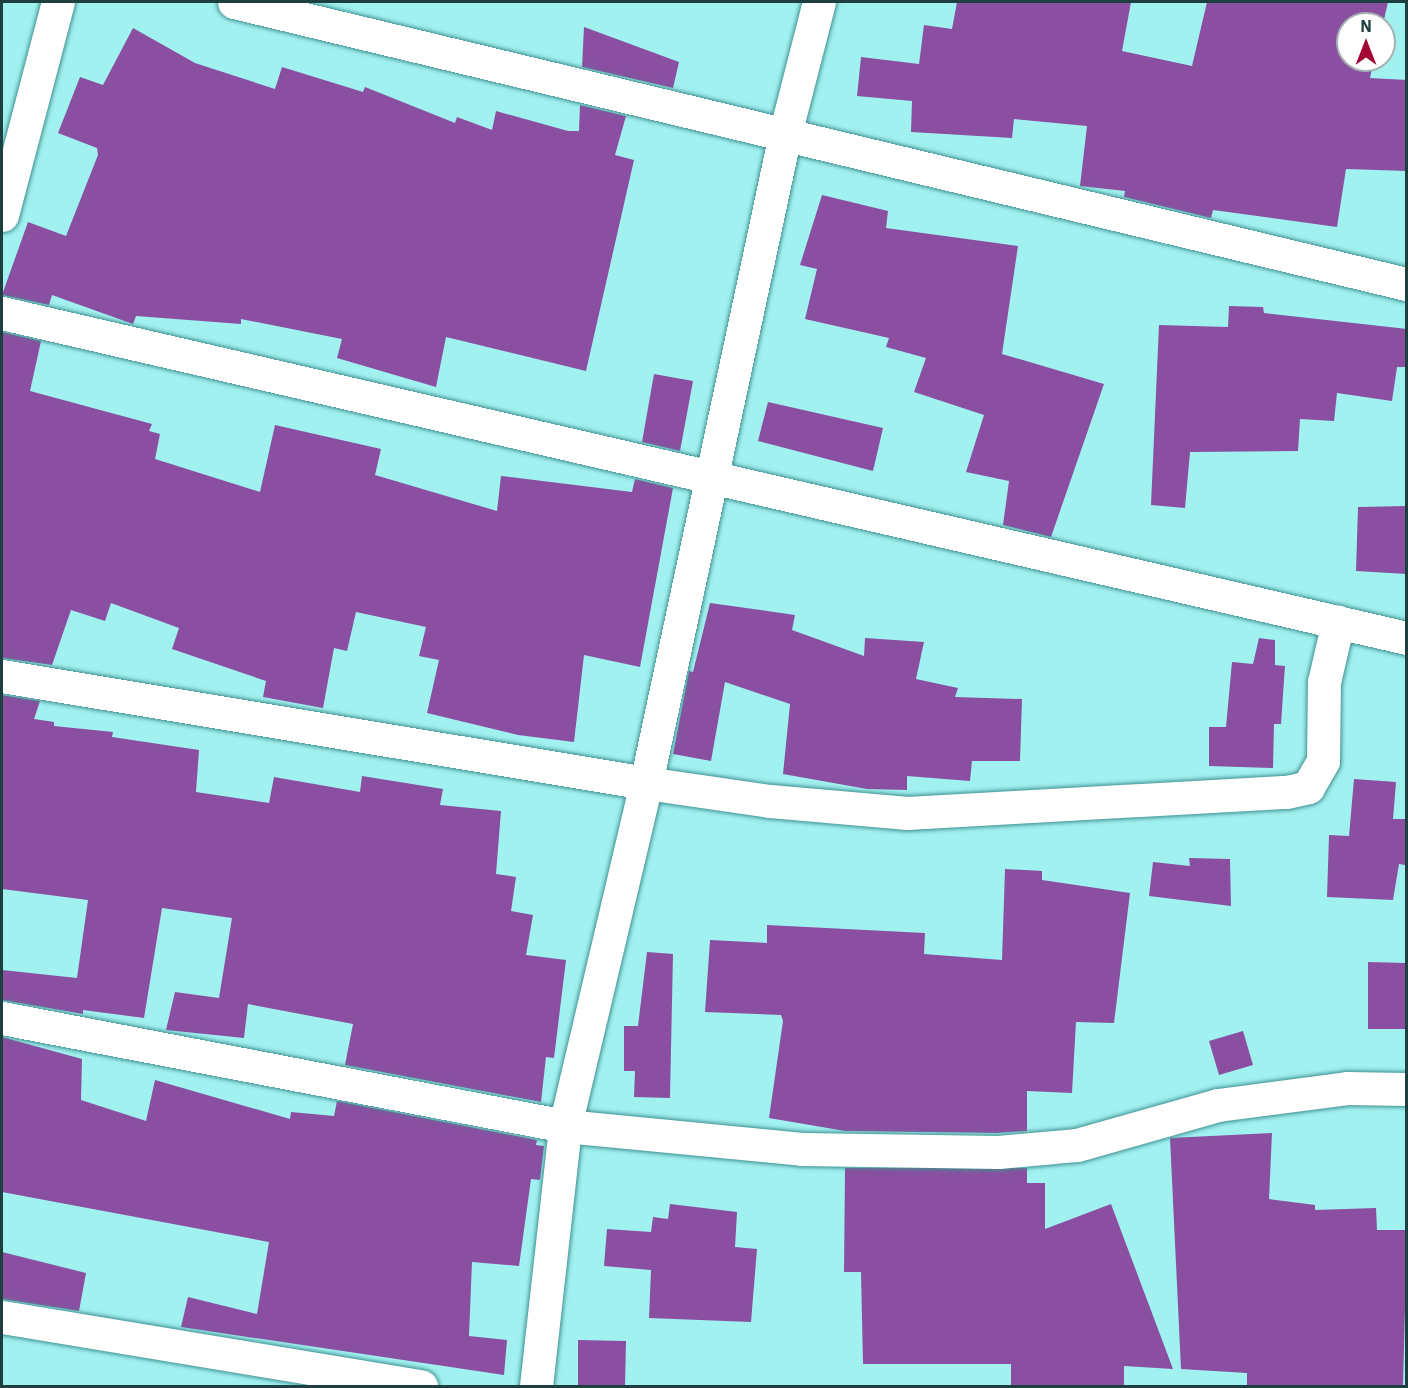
<!DOCTYPE html>
<style>
body{margin:0}
#map{position:relative;width:1408px;height:1388px;overflow:hidden;background:#a2f1f1;font-family:"IBM Plex Sans",sans-serif}
div>[style]{position:absolute}
.building>*{inset:0;background:#8a4fa1}
.roads{filter:drop-shadow(0 0 2px #419191) drop-shadow(0 0 2px #419191)}
.minor>*{height:33px;margin:-16.5px;padding:0 16.5px;transform-origin:16.5px;border-radius:16.5px;background:#fff}
span{translate:-50% -50%;white-space:nowrap;text-align:center;line-height:1.15;-webkit-text-stroke:6px #fff;paint-order:stroke}
.frame{position:absolute;inset:0;border:3px solid #1e3f3f;pointer-events:none}
.north{position:absolute;left:1336px;top:12px;width:60px;height:60px;box-sizing:border-box;background:#fff;border:2px solid #a5b2b2;border-radius:50%;rotate:0deg;font-size:16px;font-weight:700;line-height:24px;text-align:center;color:#1e3f3f}
.north::after{content:'';display:block;margin:auto;width:21px;height:27px;background:#a30634;clip-path:polygon(50% 0,100% 100%,50% 72%,0 100%)}
</style>
<div id="map">
<div class="building">
<i style="clip-path:polygon(957px 2px,1131px 2px,1122px 51px,1192px 66px,1207px 2px,1388px 2px,1383px 24px,1348px 24px,1348px 60px,1374px 60px,1370px 78px,1407px 80px,1407px 171px,1346px 169px,1337px 227px,1213px 210px,1211px 218px,1124px 197px,1125px 191px,1080px 186px,1087px 126px,1014px 119px,1012px 138px,911px 132px,912px 101px,857px 96px,861px 57px,919px 64px,924px 25px,952px 29px)"></i>
<i style="clip-path:polygon(584px 27px,679px 62px,673px 88px,582px 67px)"></i>
<i style="clip-path:polygon(133px 28px,195px 63px,275px 89px,282px 67px,363px 92px,365px 87px,455px 123px,457px 117px,492px 130px,496px 111px,568px 131px,579px 131px,580px 105px,626px 116px,615px 155px,634px 160px,586px 371px,446px 337px,436px 387px,337px 358px,342px 339px,241px 319px,241px 324px,136px 316px,133px 324px,52px 295px,49px 305px,2px 295px,28px 222px,66px 236px,98px 155px,97px 148px,58px 133px,80px 77px,103px 85px)"></i>
<i style="clip-path:polygon(822px 195px,888px 211px,886px 228px,1018px 246px,1002px 354px,1104px 384px,1051px 537px,1003px 525px,1009px 481px,966px 472px,984px 415px,914px 392px,926px 358px,886px 347px,889px 338px,805px 319px,817px 269px,800px 265px)"></i>
<i style="clip-path:polygon(1229px 306px,1263px 307px,1264px 313px,1407px 329px,1407px 367px,1397px 367px,1392px 401px,1337px 393px,1334px 421px,1300px 419px,1298px 451px,1190px 452px,1185px 508px,1151px 505px,1159px 325px,1228px 327px)"></i>
<i style="clip-path:polygon(2px 332px,41px 341px,30px 391px,152px 424px,149px 431px,160px 434px,155px 459px,260px 492px,275px 425px,381px 449px,375px 475px,497px 511px,501px 476px,632px 492px,635px 479px,673px 488px,640px 667px,584px 655px,574px 742px,518px 735px,427px 713px,439px 660px,419px 656px,426px 627px,356px 612px,347px 651px,334px 648px,323px 708px,263px 697px,266px 681px,172px 649px,179px 628px,111px 603px,105px 621px,71px 610px,52px 665px,2px 658px)"></i>
<i style="clip-path:polygon(654px 374px,693px 381px,680px 451px,642px 442px)"></i>
<i style="clip-path:polygon(768px 402px,883px 428px,873px 471px,758px 441px)"></i>
<i style="clip-path:polygon(1407px 506px,1407px 574px,1356px 571px,1358px 507px)"></i>
<i style="clip-path:polygon(710px 603px,795px 615px,792px 630px,864px 656px,865px 638px,924px 642px,916px 679px,958px 688px,955px 697px,1022px 699px,1020px 761px,972px 761px,970px 781px,907px 776px,907px 790px,867px 789px,783px 774px,790px 704px,725px 682px,711px 761px,673px 754px,689px 671px,693px 672px)"></i>
<i style="clip-path:polygon(1259px 638px,1275px 640px,1275px 665px,1285px 666px,1281px 724px,1274px 724px,1273px 768px,1209px 766px,1209px 727px,1226px 727px,1232px 662px,1253px 664px)"></i>
<i style="clip-path:polygon(2px 695px,40px 701px,34px 719px,54px 722px,54px 726px,113px 732px,112px 737px,199px 750px,196px 792px,269px 803px,274px 777px,360px 792px,362px 776px,443px 789px,440px 805px,501px 811px,496px 874px,516px 877px,511px 911px,533px 915px,526px 955px,566px 960px,554px 1058px,546px 1057px,541px 1102px,345px 1065px,353px 1024px,248px 1004px,244px 1038px,166px 1030px,175px 992px,219px 998px,232px 918px,162px 908px,144px 1018px,83px 1010px,83px 1014px,2px 1000px,2px 970px,77px 978px,88px 900px,2px 889px)"></i>
<i style="clip-path:polygon(1354px 779px,1396px 782px,1393px 819px,1407px 819px,1407px 843px,1405px 865px,1399px 864px,1393px 900px,1327px 897px,1329px 835px,1349px 836px)"></i>
<i style="clip-path:polygon(1189px 858px,1230px 859px,1231px 906px,1149px 896px,1153px 862px,1190px 866px)"></i>
<i style="clip-path:polygon(1005px 869px,1042px 871px,1042px 880px,1130px 893px,1114px 1023px,1076px 1022px,1072px 1093px,1027px 1091px,1027px 1131px,997px 1133px,845px 1131px,769px 1118px,783px 1021px,781px 1015px,705px 1012px,710px 940px,767px 943px,767px 925px,925px 933px,924px 954px,1002px 960px)"></i>
<i style="clip-path:polygon(647px 952px,673px 954px,670px 1098px,634px 1097px,635px 1071px,624px 1071px,624px 1026px,638px 1026px)"></i>
<i style="clip-path:polygon(1368px 962px,1407px 963px,1407px 1029px,1368px 1029px)"></i>
<i style="clip-path:polygon(1243px 1031px,1253px 1065px,1219px 1075px,1209px 1041px)"></i>
<i style="clip-path:polygon(2px 1037px,82px 1059px,81px 1100px,146px 1121px,155px 1080px,290px 1119px,291px 1112px,334px 1116px,337px 1101px,537px 1140px,536px 1145px,544px 1146px,540px 1180px,531px 1179px,519px 1266px,472px 1262px,469px 1336px,507px 1340px,504px 1375px,181px 1327px,188px 1297px,257px 1314px,269px 1242px,2px 1192px)"></i>
<i style="clip-path:polygon(1272px 1133px,1269px 1199px,1315px 1205px,1315px 1210px,1376px 1208px,1377px 1230px,1407px 1230px,1403px 1386px,1247px 1386px,1247px 1373px,1181px 1369px,1170px 1138px)"></i>
<i style="clip-path:polygon(845px 1168px,1027px 1168px,1027px 1183px,1045px 1183px,1045px 1229px,1111px 1204px,1173px 1369px,1124px 1366px,1124px 1386px,1011px 1386px,1011px 1364px,863px 1364px,861px 1272px,844px 1272px)"></i>
<i style="clip-path:polygon(670px 1204px,737px 1212px,735px 1247px,757px 1249px,751px 1322px,649px 1318px,651px 1270px,604px 1266px,607px 1229px,651px 1232px,653px 1217px,668px 1219px)"></i>
<i style="clip-path:polygon(2px 1252px,86px 1273px,79px 1311px,2px 1299px)"></i>
<i style="clip-path:polygon(578px 1340px,626px 1341px,625px 1386px,578px 1386px)"></i>
</div>
<div class="roads">
<div class="minor">
<i style="left:234px;top:2px;width:1205px;rotate:13.53deg"></i>
<i style="left:2px;top:215px;width:220px;rotate:-75.3deg"></i>
<i style="left:2px;top:313px;width:1441px;rotate:13.03deg"></i>
<i style="left:2px;top:676px;width:653px;rotate:9.43deg"></i>
<i style="left:646px;top:783px;width:125px;rotate:8.3deg"></i>
<i style="left:770px;top:801px;width:138px;rotate:5deg"></i>
<i style="left:907px;top:813px;width:381px;rotate:-3.2deg"></i>
<i style="left:1287px;top:792px;width:22px;rotate:-13deg"></i>
<i style="left:1308px;top:787px;width:30px;rotate:-60deg"></i>
<i style="left:1323px;top:761px;width:79px;rotate:-89.3deg"></i>
<i style="left:1324px;top:682px;width:62px;rotate:-76.9deg"></i>
<i style="left:2px;top:1018px;width:573px;rotate:10.86deg"></i>
<i style="left:565px;top:1126px;width:238px;rotate:5.5deg"></i>
<i style="left:802px;top:1149px;width:196px;rotate:0.9deg"></i>
<i style="left:998px;top:1152px;width:79px;rotate:-5.1deg"></i>
<i style="left:1077px;top:1145px;width:147px;rotate:-15.8deg"></i>
<i style="left:1218px;top:1105px;width:130px;rotate:-7.5deg"></i>
<i style="left:1347px;top:1088px;width:59px;rotate:1deg"></i>
<i style="left:2px;top:1317px;width:425px;rotate:9.4deg"></i>
<i style="left:536px;top:1386px;width:262px;rotate:-83.6deg"></i>
<i style="left:565px;top:1126px;width:352px;rotate:-76.7deg"></i>
<i style="left:646px;top:783px;width:664px;rotate:-77.91deg"></i>
<i style="left:785px;top:134px;width:136px;rotate:-75.6deg"></i>
</div>
</div>
<div class="frame"></div>
<div class="north">N</div>
</div>
